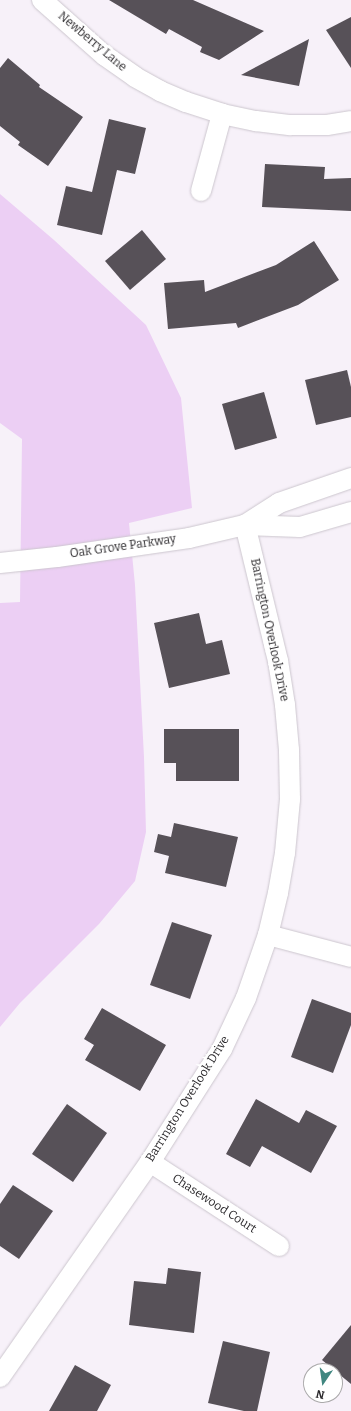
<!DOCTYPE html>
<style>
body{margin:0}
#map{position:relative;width:351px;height:1411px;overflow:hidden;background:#f7f1f9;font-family:Bitter,serif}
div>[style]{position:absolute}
.green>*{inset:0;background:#eccff4}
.building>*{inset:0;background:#575158}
.roads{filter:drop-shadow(0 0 1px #ccc6ce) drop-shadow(0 0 1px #ccc6ce)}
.street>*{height:20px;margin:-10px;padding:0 10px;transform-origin:10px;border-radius:10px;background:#fff}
span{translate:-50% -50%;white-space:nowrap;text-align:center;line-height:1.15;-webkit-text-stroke:4px #fff;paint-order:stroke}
.street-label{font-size:12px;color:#2a282b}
.north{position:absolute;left:303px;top:1363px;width:40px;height:40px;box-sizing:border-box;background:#fff;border:1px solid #aaa9aa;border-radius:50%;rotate:193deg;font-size:11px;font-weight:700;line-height:16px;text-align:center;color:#2a282b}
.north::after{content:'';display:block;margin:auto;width:14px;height:18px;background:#408780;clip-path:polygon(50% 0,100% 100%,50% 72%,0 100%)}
</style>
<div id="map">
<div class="green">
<i style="clip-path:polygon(0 194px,54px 240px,146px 325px,181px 398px,192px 508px,129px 523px,135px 585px,144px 757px,146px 832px,135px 881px,99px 924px,20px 1003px,0 1027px,0 603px,20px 602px,22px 439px,0 423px)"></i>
</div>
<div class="building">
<i style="clip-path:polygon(109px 0,193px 0,264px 31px,219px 60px,200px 52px,202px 47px,169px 29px,166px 34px)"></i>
<i style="clip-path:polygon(351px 17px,351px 68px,326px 30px)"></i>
<i style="clip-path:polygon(309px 39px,299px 86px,241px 75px)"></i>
<i style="clip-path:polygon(8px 58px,40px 85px,39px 87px,83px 117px,48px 166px,18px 145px,20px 142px,0 126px,0 68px)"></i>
<i style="clip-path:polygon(109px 119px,146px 128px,135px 174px,117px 170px,102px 235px,57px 225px,66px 186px,92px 192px)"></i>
<i style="clip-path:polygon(265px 164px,325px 167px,324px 179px,351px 178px,351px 211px,262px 207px)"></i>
<i style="clip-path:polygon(142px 230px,166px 259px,130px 290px,105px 261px)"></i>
<i style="clip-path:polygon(314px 241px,339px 280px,298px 305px,238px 328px,236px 323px,168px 329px,164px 283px,204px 280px,205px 292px,276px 265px)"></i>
<i style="clip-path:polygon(347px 370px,351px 387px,351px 417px,316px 425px,305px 380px)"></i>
<i style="clip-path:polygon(264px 392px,277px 438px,235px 450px,222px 404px)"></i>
<i style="clip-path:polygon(199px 613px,206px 644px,222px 640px,230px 674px,169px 688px,154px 623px)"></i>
<i style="clip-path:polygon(164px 729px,239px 729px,239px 781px,176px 781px,176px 763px,164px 763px)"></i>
<i style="clip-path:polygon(174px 823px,238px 837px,226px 887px,165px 873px,169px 856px,154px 852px,158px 834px,171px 837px)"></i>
<i style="clip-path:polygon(172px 922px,212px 935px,190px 999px,150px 985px)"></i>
<i style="clip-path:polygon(312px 999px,351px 1013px,351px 1025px,333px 1073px,291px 1057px)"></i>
<i style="clip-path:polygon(102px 1008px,166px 1045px,140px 1091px,85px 1060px,94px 1045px,84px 1039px)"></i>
<i style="clip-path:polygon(256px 1099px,299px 1123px,306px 1110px,337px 1126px,311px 1173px,262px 1146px,250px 1167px,226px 1154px)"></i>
<i style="clip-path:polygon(67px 1104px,107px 1133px,73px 1182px,32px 1154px)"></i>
<i style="clip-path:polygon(13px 1185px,53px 1211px,19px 1259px,0 1246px,0 1204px)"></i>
<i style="clip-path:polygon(168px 1268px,201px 1272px,194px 1333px,129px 1325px,134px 1281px,166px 1284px)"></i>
<i style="clip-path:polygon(351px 1325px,351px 1384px,322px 1360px)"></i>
<i style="clip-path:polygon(223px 1341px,270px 1352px,257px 1411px,244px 1411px,208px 1403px)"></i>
<i style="clip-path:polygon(75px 1365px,111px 1385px,97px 1411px,49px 1411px)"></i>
</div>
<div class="roads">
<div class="street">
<i style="left:42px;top:0;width:83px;rotate:41.6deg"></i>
<i style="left:104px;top:55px;width:38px;rotate:35deg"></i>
<i style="left:135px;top:77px;width:29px;rotate:29deg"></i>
<i style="left:160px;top:91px;width:28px;rotate:23deg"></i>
<i style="left:186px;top:102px;width:38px;rotate:18deg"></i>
<i style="left:222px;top:114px;width:35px;rotate:12deg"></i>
<i style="left:256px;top:121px;width:35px;rotate:7deg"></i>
<i style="left:291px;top:125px;width:36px"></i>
<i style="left:327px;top:125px;width:24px;rotate:-9deg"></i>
<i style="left:201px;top:191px;width:80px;rotate:-74.7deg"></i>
<i style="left:245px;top:525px;width:40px;rotate:-32.9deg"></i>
<i style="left:279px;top:503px;width:76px;rotate:-19.1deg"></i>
<i style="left:0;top:563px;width:57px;rotate:-6deg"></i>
<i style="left:57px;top:557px;width:133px;rotate:-8.2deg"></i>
<i style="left:189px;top:538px;width:57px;rotate:-13.1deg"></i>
<i style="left:245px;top:525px;width:55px;rotate:2.1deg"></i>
<i style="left:300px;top:527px;width:53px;rotate:-16.4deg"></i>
<i style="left:268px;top:935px;width:86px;rotate:14.8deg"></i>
<i style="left:150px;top:1162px;width:154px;rotate:33.1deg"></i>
<i style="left:0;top:1377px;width:262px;rotate:-55.1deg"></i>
<i style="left:150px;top:1162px;width:134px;rotate:-57.5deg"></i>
<i style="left:222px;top:1049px;width:56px;rotate:-64.8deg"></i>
<i style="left:246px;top:998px;width:67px;rotate:-70.8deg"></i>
<i style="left:268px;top:935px;width:43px;rotate:-76.6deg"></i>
<i style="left:278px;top:893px;width:41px;rotate:-80.1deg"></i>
<i style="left:285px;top:853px;width:54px;rotate:-84.7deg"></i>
<i style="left:290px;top:799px;width:49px;rotate:-91.2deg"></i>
<i style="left:289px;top:750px;width:45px;rotate:-95.1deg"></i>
<i style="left:285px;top:705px;width:45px;rotate:-99deg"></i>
<i style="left:278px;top:661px;width:140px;rotate:-103.6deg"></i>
</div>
</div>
<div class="street-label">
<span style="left:92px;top:42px;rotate:40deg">Newberry Lane</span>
<span style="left:123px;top:547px;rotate:-8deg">Oak Grove Parkway</span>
<span style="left:269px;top:630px;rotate:78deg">Barrington Overlook Drive</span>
<span style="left:188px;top:1099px;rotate:-58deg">Barrington Overlook Drive</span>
<span style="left:214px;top:1204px;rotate:33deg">Chasewood Court</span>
</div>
<div class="north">N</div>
</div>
